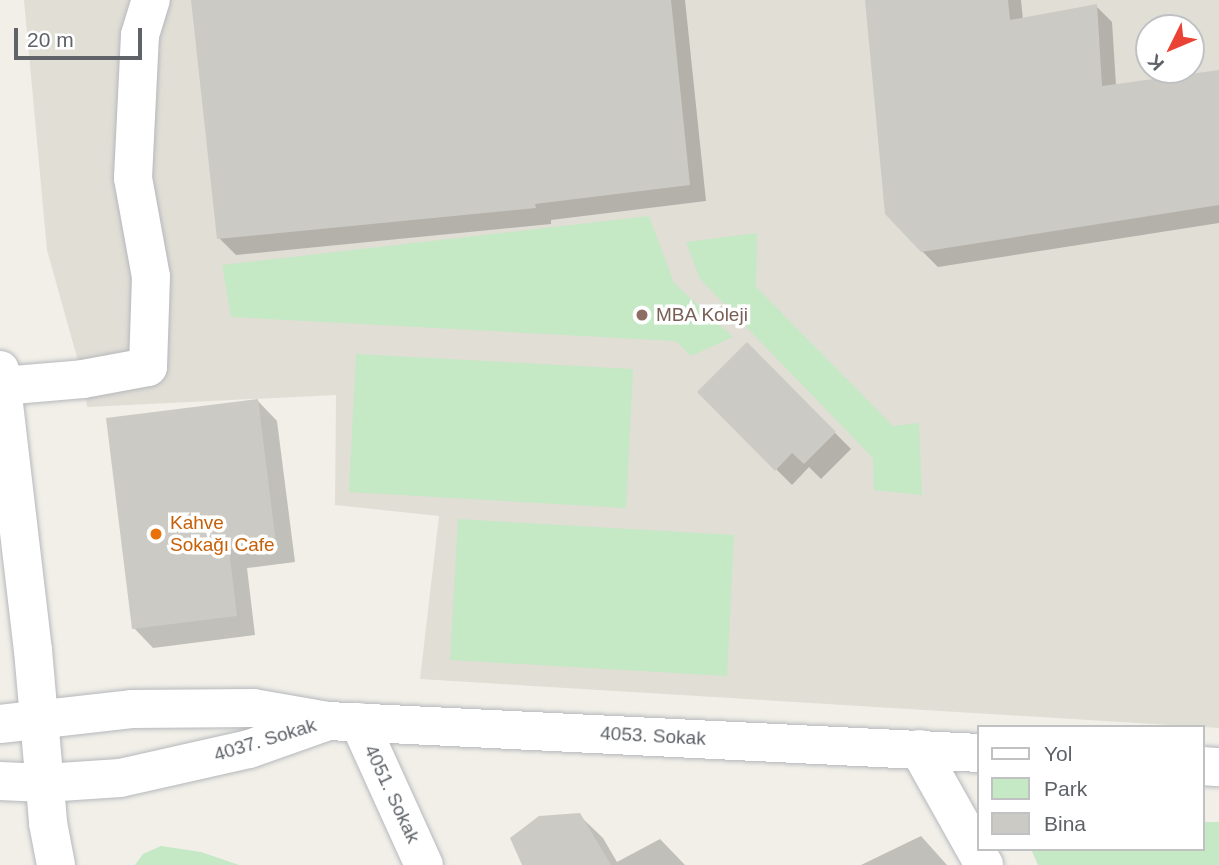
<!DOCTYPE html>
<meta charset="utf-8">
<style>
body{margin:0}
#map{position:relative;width:1219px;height:865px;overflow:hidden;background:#f1efe8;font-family:Helvetica,sans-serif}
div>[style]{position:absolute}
.education>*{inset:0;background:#e1ded6}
.green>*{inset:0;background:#c5e8c5}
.shadow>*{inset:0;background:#0003}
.building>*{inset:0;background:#cccac5}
.roads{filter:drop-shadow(0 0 2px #b5b8bc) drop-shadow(0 0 2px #b5b8bc)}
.minor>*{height:38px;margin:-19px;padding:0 19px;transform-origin:19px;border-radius:19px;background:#fff}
.dots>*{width:19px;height:19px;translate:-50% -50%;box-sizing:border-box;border:4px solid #fff;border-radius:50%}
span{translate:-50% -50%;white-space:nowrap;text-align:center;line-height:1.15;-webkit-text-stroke:7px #fff;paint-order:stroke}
.education-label{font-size:19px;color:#785e54}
.left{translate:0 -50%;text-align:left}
.food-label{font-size:19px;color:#c56008}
.street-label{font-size:19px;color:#5f6368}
.legend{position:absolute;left:977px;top:725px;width:228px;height:126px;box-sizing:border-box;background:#fff;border:2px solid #bfc1c3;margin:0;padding:9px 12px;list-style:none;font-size:21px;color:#5f6368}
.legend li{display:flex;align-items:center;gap:14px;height:35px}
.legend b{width:35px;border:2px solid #bfc1c3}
.north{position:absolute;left:1135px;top:14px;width:70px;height:70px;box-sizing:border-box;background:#fff;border:2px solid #bfc1c3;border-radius:50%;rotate:227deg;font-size:19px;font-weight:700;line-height:28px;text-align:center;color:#5f6368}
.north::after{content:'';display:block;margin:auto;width:24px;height:32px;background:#ea4335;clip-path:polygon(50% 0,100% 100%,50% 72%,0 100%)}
.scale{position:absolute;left:14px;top:28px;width:128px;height:32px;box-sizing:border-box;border:4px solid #5f6368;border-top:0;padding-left:9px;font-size:21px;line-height:24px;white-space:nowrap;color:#5f6368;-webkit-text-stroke:5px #fff;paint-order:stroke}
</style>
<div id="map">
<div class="education">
<i style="clip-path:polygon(evenodd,24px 0,1219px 0,1219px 728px,420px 679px,439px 516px,335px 505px,336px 395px,87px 407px,83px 379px,47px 250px,24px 0,1149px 28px,1191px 28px,1191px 70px,1149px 70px,1149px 28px)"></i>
</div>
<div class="green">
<i style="clip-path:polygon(649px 216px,674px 283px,733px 337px,691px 356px,676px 341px,231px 317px,222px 265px)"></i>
<i style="clip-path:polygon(757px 233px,756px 287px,893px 426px,919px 423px,922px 495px,874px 490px,873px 458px,700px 279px,686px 242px)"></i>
<i style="clip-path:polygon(356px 354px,633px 369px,626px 508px,349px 492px)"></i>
<i style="clip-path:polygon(458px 519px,734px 535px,727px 676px,450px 660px)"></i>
<i style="clip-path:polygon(1203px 822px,1219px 822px,1219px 865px,1038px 865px,1031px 849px,1203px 849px)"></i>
<i style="clip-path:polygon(161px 846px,201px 852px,239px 865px,135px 865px,143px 854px)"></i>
</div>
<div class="shadow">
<i style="clip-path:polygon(192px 0,685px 0,706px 201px,551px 220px,551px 224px,236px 255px,219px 238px)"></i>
<i style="clip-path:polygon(867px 0,1021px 0,1023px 20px,1096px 6px,1112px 22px,1116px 85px,1219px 72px,1219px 223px,938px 267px,922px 251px)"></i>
<i style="clip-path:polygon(747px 344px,851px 449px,821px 479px,809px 467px,792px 485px,699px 392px)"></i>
<i style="clip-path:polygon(258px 401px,277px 421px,295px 562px,247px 568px,255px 635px,153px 648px,134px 628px)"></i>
<i style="clip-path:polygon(579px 815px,603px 838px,617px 862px,660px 839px,685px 865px,524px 865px)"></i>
<i style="clip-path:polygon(921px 836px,947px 865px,861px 865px)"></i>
</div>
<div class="building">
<i style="clip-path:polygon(191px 0,671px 0,690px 185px,535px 204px,536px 208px,217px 239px)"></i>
<i style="clip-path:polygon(865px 0,1008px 0,1010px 20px,1097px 4px,1102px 86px,1219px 70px,1219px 205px,921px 252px,885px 214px)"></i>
<i style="clip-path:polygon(747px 342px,836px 432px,804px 464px,792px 453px,775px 471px,697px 392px)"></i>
<i style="clip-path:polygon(258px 399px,276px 543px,229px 549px,237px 616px,132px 629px,106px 418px)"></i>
<i style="clip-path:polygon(580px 813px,611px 865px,522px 865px,510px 838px,539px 816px)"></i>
</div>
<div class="roads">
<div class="minor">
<i style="left:0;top:370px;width:282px;rotate:83.3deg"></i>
<i style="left:33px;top:650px;width:174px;rotate:85deg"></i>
<i style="left:48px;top:823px;width:43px;rotate:79.2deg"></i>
<i style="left:2px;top:386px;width:81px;rotate:-4.9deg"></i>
<i style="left:83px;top:379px;width:66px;rotate:-10.5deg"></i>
<i style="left:148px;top:367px;width:90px;rotate:-88.1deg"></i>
<i style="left:151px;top:277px;width:101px;rotate:-100.3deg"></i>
<i style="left:133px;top:178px;width:143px;rotate:-87.2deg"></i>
<i style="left:140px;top:35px;width:37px;rotate:-73deg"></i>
<i style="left:328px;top:721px;width:652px;rotate:2.81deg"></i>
<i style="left:359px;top:722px;width:157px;rotate:65.6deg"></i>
<i style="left:0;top:724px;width:132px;rotate:-6.5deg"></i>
<i style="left:131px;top:709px;width:122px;rotate:-0.5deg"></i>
<i style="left:253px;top:708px;width:76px;rotate:9.8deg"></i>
<i style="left:328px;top:721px;width:84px;rotate:160.5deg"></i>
<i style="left:249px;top:749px;width:132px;rotate:167.3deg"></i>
<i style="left:120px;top:778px;width:75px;rotate:176.2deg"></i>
<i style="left:45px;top:783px;width:45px;rotate:-177.5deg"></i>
<i style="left:919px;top:749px;width:133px;rotate:60.7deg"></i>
<i style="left:1203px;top:766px;width:16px;rotate:4deg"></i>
</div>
</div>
<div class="dots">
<i style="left:642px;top:315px;background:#8d6e63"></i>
<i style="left:156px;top:534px;background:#e8710a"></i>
</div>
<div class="education-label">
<span class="left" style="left:656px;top:315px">MBA Koleji</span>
</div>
<div class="food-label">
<span class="left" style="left:170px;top:534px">Kahve<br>Sokağı Cafe</span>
</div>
<div class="street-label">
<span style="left:653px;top:736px;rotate:3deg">4053. Sokak</span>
<span style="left:265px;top:740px;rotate:-17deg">4037. Sokak</span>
<span style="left:392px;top:794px;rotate:65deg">4051. Sokak</span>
</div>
<ul class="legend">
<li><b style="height:9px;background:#fff"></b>Yol</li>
<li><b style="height:19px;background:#c5e8c5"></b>Park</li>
<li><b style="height:19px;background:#cccac5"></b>Bina</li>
</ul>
<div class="north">K</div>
<div class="scale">20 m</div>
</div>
